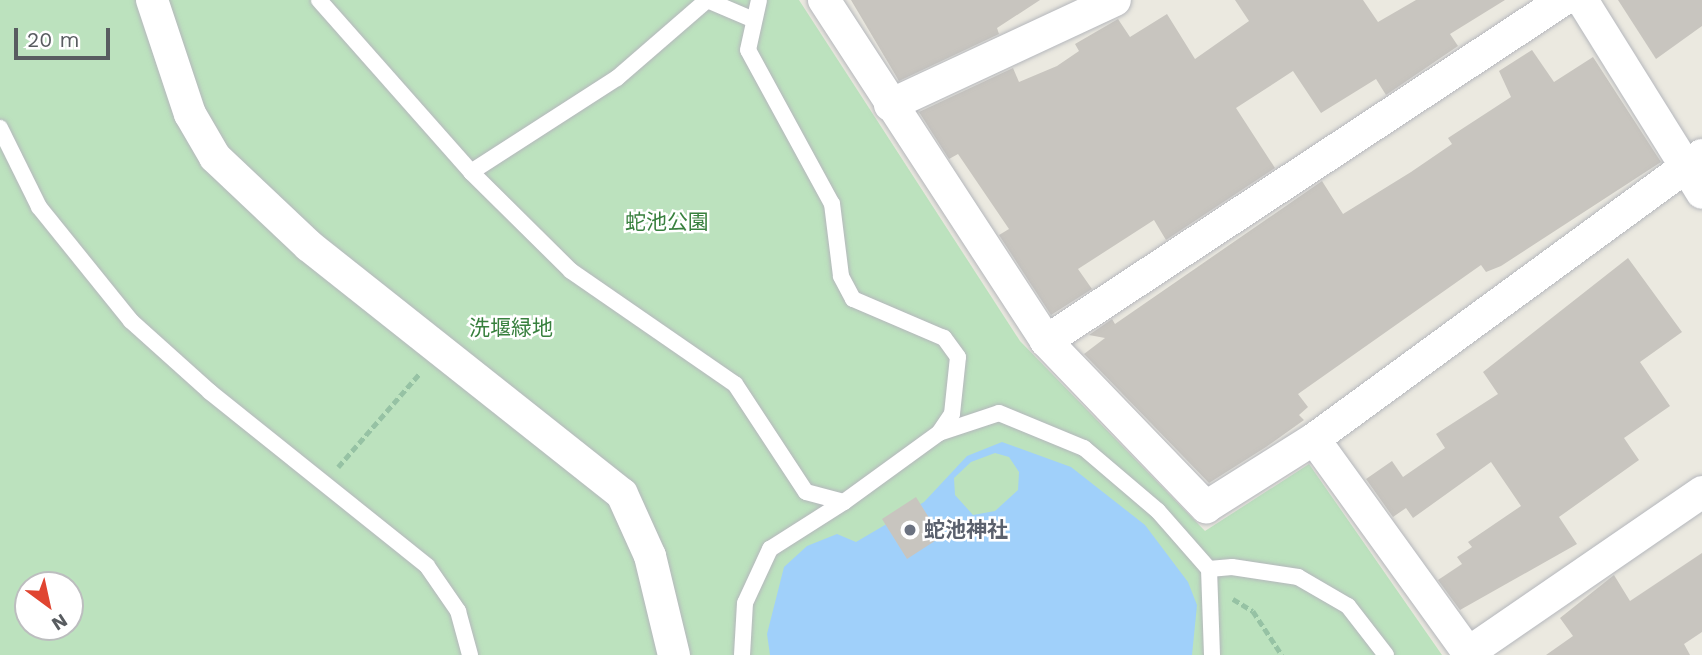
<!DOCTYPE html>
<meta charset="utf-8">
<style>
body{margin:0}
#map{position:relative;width:1702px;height:655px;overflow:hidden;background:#ebe9e0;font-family:"Work Sans","Noto Sans JP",sans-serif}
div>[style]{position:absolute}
.green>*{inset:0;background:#bce2be}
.water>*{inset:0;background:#a0d0fa}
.building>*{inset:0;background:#c8c5bf}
.path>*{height:4.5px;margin-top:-2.25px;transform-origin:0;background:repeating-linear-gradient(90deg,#96c2a4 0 7px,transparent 0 10.5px)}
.roads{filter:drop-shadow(0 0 2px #b5b7bc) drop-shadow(0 0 2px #b5b7bc)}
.service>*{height:16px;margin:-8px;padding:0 8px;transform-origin:8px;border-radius:8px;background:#fff}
.minor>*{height:32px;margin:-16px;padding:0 16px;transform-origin:16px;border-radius:16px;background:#fff}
.dots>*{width:19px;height:19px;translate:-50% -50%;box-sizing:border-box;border:4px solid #fff;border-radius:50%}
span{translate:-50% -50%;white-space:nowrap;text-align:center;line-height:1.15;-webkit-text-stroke:5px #fff;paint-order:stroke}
.park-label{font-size:21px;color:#38803e}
.worship-label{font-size:21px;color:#5b616d;font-weight:700}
.left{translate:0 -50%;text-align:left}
.north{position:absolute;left:14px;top:571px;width:70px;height:70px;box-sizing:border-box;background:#fff;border:2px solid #bcbebf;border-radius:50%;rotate:147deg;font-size:19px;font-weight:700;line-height:28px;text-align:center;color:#585c60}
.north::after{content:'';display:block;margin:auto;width:24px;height:32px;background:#e04531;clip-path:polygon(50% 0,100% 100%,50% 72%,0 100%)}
.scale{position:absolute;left:14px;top:28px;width:96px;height:32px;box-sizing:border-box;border:4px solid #585c60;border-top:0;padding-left:9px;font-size:21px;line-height:24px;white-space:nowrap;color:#585c60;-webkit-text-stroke:5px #fff;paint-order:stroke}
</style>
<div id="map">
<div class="green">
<i style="clip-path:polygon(evenodd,0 0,799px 0,1020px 341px,1205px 531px,1309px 464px,1442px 655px,0 655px,0 0,28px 585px,70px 585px,70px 627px,28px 627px,28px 585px)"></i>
</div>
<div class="water">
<i style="clip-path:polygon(evenodd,1002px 442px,1071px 467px,1145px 525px,1188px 582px,1197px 605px,1192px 655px,770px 655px,767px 634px,784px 567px,807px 546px,837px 534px,856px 542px,924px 502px,967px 456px,1002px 442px,995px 453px,1009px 457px,1019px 472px,1018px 490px,995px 511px,973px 515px,955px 495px,954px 478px,971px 462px,995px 453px)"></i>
</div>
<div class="building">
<i style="clip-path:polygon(851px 0,1040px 0,997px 28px,999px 34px,899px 81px)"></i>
<i style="clip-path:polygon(1235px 0,1363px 0,1378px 22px,1416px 0,1505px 0,1450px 34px,1458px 46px,1386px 95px,1376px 79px,1321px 113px,1293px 71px,1236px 108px,1275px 168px,1166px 240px,1154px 220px,1078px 269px,1092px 289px,1051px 315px,999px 235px,1009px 229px,958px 154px,949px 159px,919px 112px,1013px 68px,1019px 82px,1057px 66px,1079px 51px,1075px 44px,1118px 19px,1130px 37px,1167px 14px,1195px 59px,1249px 21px)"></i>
<i style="clip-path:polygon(1618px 0,1702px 0,1702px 26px,1656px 59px)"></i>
<i style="clip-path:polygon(1532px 50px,1554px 82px,1593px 57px,1661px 162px,1501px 266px,1486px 272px,1481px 265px,1298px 394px,1308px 407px,1299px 415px,1304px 420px,1266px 447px,1209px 483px,1084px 354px,1105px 338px,1089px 335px,1112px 319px,1115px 324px,1322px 181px,1343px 214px,1411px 172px,1452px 144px,1448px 138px,1511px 97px,1499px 71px)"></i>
<i style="clip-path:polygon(1628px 258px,1682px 332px,1640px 362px,1670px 406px,1624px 438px,1639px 460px,1559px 517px,1577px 544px,1460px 610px,1438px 580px,1462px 564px,1457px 557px,1472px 547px,1468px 542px,1521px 506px,1491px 462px,1413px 518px,1406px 508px,1393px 517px,1366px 479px,1392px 461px,1403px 477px,1445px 448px,1436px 434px,1498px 394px,1483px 372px)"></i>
<i style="clip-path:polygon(916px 497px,941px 537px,907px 559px,882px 519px)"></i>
<i style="clip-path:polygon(1702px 553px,1702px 632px,1684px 644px,1690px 655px,1546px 655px,1573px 636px,1560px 618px,1614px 575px,1630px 601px)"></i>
</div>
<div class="path">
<i style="left:338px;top:467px;width:125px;rotate:-48.9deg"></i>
<i style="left:1233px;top:599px;width:23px;rotate:31deg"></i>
<i style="left:1253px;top:611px;width:53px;rotate:56.6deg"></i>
</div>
<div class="roads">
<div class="service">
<i style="left:319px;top:0;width:230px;rotate:48.5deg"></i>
<i style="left:471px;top:172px;width:141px;rotate:44.7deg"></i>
<i style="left:571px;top:271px;width:199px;rotate:34.6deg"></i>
<i style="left:735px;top:384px;width:129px;rotate:56.7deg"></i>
<i style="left:806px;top:492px;width:39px;rotate:15deg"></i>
<i style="left:844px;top:502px;width:117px;rotate:-36deg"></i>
<i style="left:939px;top:433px;width:23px;rotate:-56deg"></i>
<i style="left:952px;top:414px;width:57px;rotate:-84deg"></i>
<i style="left:958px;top:357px;width:24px;rotate:-126deg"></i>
<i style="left:944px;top:338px;width:99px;rotate:-156.8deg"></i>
<i style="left:853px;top:299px;width:26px;rotate:-118deg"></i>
<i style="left:841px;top:276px;width:73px;rotate:-97.1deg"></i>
<i style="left:832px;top:204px;width:175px;rotate:-118.6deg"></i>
<i style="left:748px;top:50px;width:51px;rotate:-77.6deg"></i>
<i style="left:707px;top:0;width:51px;rotate:23.1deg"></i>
<i style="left:0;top:128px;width:88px;rotate:63.7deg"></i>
<i style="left:39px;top:207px;width:146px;rotate:51.1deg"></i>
<i style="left:131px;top:321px;width:106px;rotate:41.9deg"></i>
<i style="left:210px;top:392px;width:278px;rotate:38.7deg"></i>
<i style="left:427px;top:566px;width:55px;rotate:55.4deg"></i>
<i style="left:458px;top:611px;width:46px;rotate:74.7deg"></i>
<i style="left:471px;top:172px;width:174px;rotate:-32.8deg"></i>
<i style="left:617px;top:78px;width:119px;rotate:-40.9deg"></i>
<i style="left:939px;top:433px;width:63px;rotate:-18.4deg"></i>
<i style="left:999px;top:413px;width:92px;rotate:22.4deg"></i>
<i style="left:1084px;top:448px;width:97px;rotate:40.4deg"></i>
<i style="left:1158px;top:511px;width:77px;rotate:48.7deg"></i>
<i style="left:1209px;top:569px;width:86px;rotate:88deg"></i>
<i style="left:1209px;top:569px;width:23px;rotate:-5deg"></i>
<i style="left:1232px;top:567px;width:67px;rotate:8.6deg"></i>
<i style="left:1298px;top:577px;width:58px;rotate:30.1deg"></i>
<i style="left:1348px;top:606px;width:62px;rotate:52.2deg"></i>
<i style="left:742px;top:655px;width:52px;rotate:-86.7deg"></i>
<i style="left:745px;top:603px;width:60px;rotate:-65.2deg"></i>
<i style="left:770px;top:549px;width:88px;rotate:-32.4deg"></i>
</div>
<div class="minor">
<i style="left:152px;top:0;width:120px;rotate:71.6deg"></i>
<i style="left:190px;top:114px;width:50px;rotate:59.8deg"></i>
<i style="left:215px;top:157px;width:129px;rotate:43.4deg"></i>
<i style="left:309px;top:246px;width:399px;rotate:38.4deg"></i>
<i style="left:622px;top:494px;width:68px;rotate:65.7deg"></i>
<i style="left:650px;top:556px;width:102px;rotate:76.4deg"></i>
<i style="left:824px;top:0;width:407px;rotate:56.9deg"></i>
<i style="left:1046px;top:341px;width:231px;rotate:46.1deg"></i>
<i style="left:1206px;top:507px;width:128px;rotate:-32.2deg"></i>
<i style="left:1314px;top:439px;width:481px;rotate:-36.2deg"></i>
<i style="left:1582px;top:0;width:227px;rotate:58.1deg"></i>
<i style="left:890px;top:105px;width:248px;rotate:-25deg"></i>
<i style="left:1046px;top:341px;width:619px;rotate:-33.41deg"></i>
<i style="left:1314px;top:439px;width:266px;rotate:54.2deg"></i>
<i style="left:1468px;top:653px;width:284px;rotate:-34.5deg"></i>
</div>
</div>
<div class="dots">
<i style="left:910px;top:530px;background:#6b7280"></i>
</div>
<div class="park-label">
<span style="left:667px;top:222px">蛇池公園</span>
<span style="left:511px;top:328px">洗堰緑地</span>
</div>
<div class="worship-label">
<span class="left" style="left:924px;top:530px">蛇池神社</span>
</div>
<div class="north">N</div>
<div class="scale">20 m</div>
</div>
